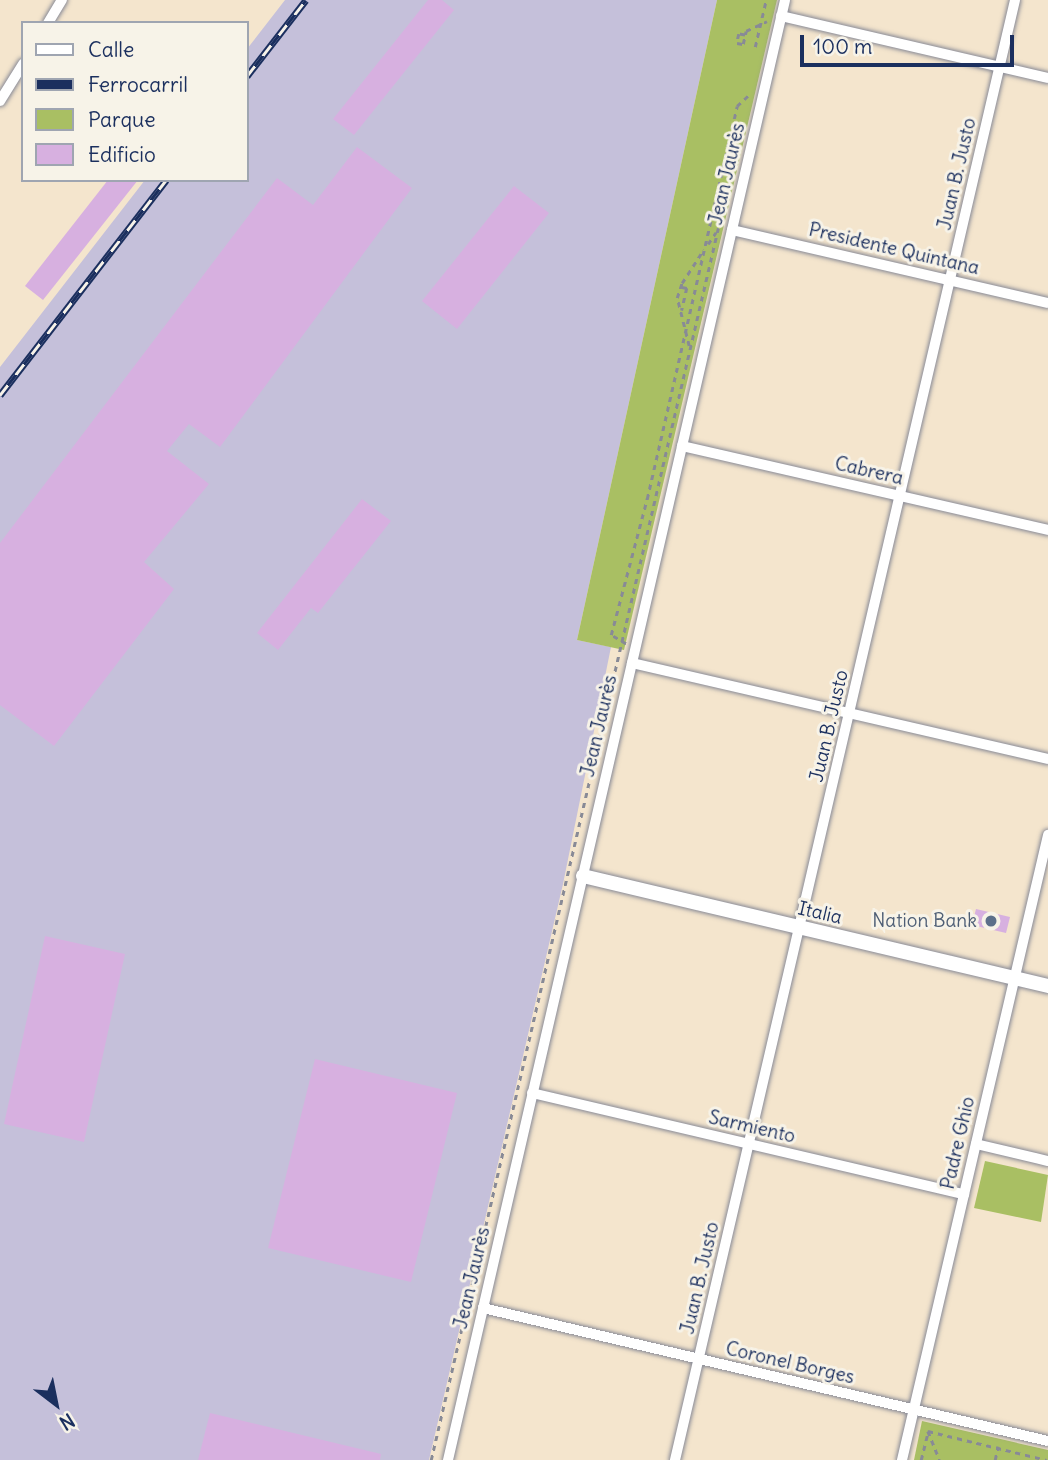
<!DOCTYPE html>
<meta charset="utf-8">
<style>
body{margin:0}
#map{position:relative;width:1048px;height:1460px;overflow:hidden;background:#f4e5cd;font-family:Delius,sans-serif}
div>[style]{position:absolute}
.industrial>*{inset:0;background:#c5c0da}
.green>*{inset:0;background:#a9bf63}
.building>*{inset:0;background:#d7b0e0}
.path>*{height:2.5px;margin-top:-1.25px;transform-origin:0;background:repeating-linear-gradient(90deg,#888a96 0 5px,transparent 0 10px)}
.roads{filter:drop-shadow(0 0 2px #888a96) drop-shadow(0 0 2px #888a96)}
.minor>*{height:10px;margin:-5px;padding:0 5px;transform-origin:5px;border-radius:5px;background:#fff}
.tertiary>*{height:14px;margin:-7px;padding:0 7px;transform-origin:7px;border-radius:7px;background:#fff}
.rail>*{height:7px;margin-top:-3.5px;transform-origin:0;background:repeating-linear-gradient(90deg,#f7f3e8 0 13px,#1b2f5e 0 26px);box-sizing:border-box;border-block:2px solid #1b2f5e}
.dots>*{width:19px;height:19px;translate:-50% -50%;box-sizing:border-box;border:4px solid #f7f3e8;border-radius:50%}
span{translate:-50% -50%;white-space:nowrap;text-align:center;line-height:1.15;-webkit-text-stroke:6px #f7f3e8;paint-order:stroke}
.street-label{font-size:19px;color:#1b2f5e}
.service-label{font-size:19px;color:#4e5e75}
.right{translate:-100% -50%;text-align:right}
.legend{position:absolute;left:21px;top:21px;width:228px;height:161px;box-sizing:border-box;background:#f7f3e8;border:2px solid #9fa5b1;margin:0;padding:9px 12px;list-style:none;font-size:21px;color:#1b2f5e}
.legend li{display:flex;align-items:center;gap:14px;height:35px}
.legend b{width:35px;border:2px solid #9fa5b1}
.north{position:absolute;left:21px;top:1369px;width:70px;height:70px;-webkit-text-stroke:5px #f7f3e8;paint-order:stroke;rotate:148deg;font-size:19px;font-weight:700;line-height:28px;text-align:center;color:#1b2f5e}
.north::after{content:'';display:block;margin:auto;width:24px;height:32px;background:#1b2f5e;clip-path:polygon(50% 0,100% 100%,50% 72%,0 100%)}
.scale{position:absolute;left:800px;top:35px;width:214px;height:32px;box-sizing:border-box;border:4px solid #1b2f5e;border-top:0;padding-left:9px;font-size:21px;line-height:24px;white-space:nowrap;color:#1b2f5e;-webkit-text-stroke:5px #f7f3e8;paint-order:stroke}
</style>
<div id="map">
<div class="industrial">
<i style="clip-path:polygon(285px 0,717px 0,577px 640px,611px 647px,563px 884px,429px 1460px,0 1460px,0 367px,145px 180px,247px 180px,247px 49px)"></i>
</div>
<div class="green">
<i style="clip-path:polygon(717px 0,777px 0,624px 650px,577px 640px)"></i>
<i style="clip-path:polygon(985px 1161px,1048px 1175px,1041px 1222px,974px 1208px)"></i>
<i style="clip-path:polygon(922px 1421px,1048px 1450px,1048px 1460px,914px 1460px)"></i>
</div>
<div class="building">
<i style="clip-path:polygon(428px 0,442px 0,454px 10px,354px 135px,333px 119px)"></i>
<i style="clip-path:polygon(357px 147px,412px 188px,220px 447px,189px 424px,167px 451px,209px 484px,144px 562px,174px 589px,54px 746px,0 705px,0 543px,277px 178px,313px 205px)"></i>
<i style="clip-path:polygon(108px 180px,138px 180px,43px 300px,25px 286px)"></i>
<i style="clip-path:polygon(514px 186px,549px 213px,457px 329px,422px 301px)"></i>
<i style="clip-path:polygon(362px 499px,391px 521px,318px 613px,311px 608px,278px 650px,257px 633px)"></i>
<i style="clip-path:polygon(976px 909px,1010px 917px,1006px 933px,972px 925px)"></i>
<i style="clip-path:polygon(45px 936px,125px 954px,84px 1142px,4px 1124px)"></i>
<i style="clip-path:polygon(315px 1059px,457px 1093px,411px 1282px,268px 1248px)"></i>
<i style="clip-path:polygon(210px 1413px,381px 1454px,380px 1460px,198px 1460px)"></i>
</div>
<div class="path">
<i style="left:745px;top:35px;width:6px;rotate:-171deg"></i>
<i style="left:739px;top:34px;width:9px;rotate:103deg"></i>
<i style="left:737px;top:43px;width:6px;rotate:9deg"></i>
<i style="left:743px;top:44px;width:13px;rotate:-77deg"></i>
<i style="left:746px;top:31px;width:23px;rotate:-25deg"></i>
<i style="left:755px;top:47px;width:48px;rotate:-76.8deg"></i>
<i style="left:708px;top:244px;width:14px;rotate:-56deg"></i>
<i style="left:682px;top:287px;width:5px;rotate:11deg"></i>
<i style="left:687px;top:288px;width:23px;rotate:103deg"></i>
<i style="left:689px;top:346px;width:49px;rotate:-104deg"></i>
<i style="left:677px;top:298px;width:16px;rotate:-72deg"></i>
<i style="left:682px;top:283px;width:40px;rotate:-57.1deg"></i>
<i style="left:626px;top:644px;width:17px;rotate:-149deg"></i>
<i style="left:611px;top:635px;width:141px;rotate:-75.2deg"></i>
<i style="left:647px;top:499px;width:403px;rotate:-77.1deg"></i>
<i style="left:737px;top:106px;width:16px;rotate:-43deg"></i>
<i style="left:928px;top:1431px;width:122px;rotate:13.7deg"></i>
<i style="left:928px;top:1431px;width:31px;rotate:68deg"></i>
<i style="left:431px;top:1460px;width:1300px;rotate:-76.88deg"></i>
<i style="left:921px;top:1460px;width:30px;rotate:-76deg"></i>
<i style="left:995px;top:1460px;width:14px;rotate:-78deg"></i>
</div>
<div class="roads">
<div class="minor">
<i style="left:781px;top:16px;width:274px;rotate:13.1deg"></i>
<i style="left:48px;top:23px;width:27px;rotate:-59deg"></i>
<i style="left:0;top:101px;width:44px;rotate:-58.1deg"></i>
<i style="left:732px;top:230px;width:324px;rotate:13deg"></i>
<i style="left:682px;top:446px;width:376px;rotate:12.9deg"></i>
<i style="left:632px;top:663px;width:427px;rotate:13deg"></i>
<i style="left:532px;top:1093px;width:444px;rotate:13.2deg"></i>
<i style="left:976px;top:1144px;width:74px;rotate:13.3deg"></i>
<i style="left:483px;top:1308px;width:580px;rotate:13.25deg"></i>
<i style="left:448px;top:1460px;width:1498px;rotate:-77deg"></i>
<i style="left:675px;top:1460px;width:1499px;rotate:-76.89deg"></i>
<i style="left:902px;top:1460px;width:642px;rotate:-76.85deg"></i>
</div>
<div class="tertiary">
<i style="left:583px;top:876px;width:478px;rotate:13.3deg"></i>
</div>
</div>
<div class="rail">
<i style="left:247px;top:76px;width:96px;rotate:-52.2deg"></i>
<i style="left:0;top:395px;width:272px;rotate:-52.3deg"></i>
</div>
<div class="dots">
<i style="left:991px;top:921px;background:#5c6f8a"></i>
</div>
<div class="street-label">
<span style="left:727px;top:174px;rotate:-77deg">Jean Jaurès</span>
<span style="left:957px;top:174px;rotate:-77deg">Juan B. Justo</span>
<span style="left:894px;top:249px;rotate:13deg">Presidente Quintana</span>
<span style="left:869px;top:471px;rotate:13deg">Cabrera</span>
<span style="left:599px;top:726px;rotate:-77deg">Jean Jaurès</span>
<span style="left:829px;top:726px;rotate:-77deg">Juan B. Justo</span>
<span style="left:820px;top:913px;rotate:13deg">Italia</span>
<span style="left:752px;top:1127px;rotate:13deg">Sarmiento</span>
<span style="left:958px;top:1143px;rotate:-77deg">Padre Ghio</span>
<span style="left:472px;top:1278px;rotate:-77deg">Jean Jaurès</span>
<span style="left:700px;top:1278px;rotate:-77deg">Juan B. Justo</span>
<span style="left:790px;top:1363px;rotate:13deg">Coronel Borges</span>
</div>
<div class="service-label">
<span class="right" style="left:977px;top:921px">Nation Bank</span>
</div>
<ul class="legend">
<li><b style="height:9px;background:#fff"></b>Calle</li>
<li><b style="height:9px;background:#1b2f5e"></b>Ferrocarril</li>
<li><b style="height:19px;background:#a9bf63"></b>Parque</li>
<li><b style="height:19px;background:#d7b0e0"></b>Edificio</li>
</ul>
<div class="north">N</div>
<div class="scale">100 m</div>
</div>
